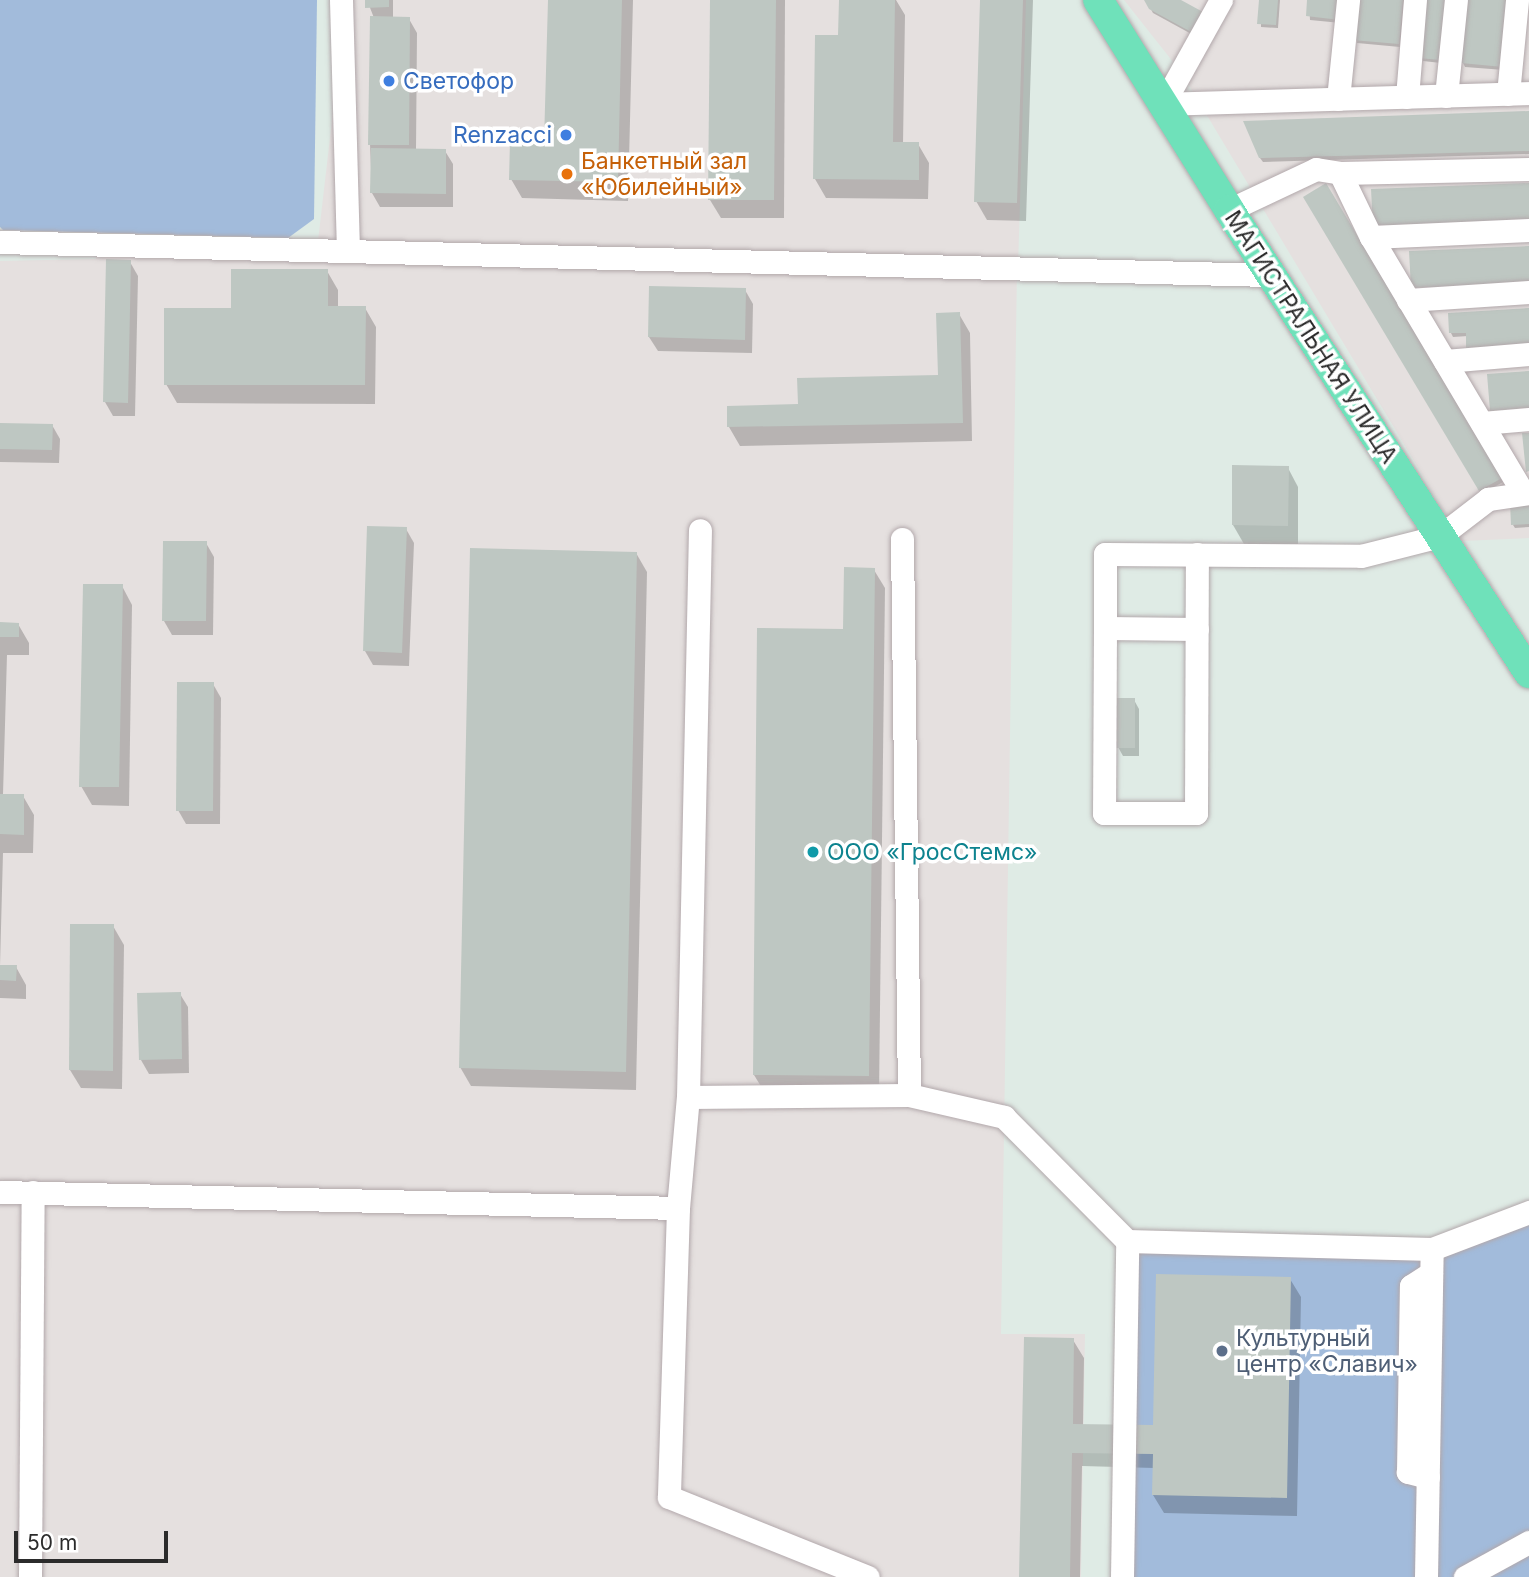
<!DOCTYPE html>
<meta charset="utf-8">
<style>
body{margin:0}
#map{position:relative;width:1529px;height:1577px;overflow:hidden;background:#dfebe5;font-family:Inter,sans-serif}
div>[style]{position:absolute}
.industrial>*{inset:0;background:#e5e0df}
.green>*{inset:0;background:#a2bbdb}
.shadow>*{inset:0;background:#0003}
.building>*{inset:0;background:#bec7c2}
.roads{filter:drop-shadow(0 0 2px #b2a8ab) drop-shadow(0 0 2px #b2a8ab)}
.minor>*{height:23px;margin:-11.5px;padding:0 11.5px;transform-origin:11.5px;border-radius:11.5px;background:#fff}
.major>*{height:30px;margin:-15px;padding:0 15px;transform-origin:15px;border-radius:15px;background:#6fe1ba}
.dots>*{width:19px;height:19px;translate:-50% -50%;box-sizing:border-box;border:4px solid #fff;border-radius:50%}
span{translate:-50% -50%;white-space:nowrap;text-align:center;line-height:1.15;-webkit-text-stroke:7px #fff;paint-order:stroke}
.shop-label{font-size:23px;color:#366cbe}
.left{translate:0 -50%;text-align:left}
.right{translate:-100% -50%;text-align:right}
.food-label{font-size:23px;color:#c56008}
.street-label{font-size:23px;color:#2b2b2b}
.culture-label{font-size:23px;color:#0d838f}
.service-label{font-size:23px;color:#4e5e75}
.scale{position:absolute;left:14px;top:1531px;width:154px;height:32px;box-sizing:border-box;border:4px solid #2b2b2b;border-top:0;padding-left:9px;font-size:21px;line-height:24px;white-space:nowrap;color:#2b2b2b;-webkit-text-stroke:5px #fff;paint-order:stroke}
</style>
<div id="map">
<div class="industrial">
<i style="clip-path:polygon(346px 0,1026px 0,1018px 267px,317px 250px)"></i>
<i style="clip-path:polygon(1124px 0,1529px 0,1529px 538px,1462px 541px,1181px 72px)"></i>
<i style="clip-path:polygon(96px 248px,1017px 269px,1001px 1334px,1085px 1334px,1081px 1577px,0 1577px,0 261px,96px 259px)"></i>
</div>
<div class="green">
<i style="clip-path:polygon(0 0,317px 0,314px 219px,288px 238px,3px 230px,0 227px)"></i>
<i style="clip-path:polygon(1529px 1213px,1529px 1577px,1122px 1577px,1128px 1241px,1432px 1249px)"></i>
</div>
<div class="shadow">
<i style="clip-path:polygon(367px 0,393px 0,393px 19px,409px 19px,417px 33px,416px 150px,445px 151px,453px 164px,453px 207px,380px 207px,372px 193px,370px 144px,374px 18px)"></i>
<i style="clip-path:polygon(549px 0,633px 0,628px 201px,522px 198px,511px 179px,546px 144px)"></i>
<i style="clip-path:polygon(711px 0,785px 0,784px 218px,721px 218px,710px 200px)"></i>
<i style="clip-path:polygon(841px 0,896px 0,905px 15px,903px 144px,918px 144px,929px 163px,928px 199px,826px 198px,815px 179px,840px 37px)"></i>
<i style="clip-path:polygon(982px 0,1033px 0,1026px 221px,987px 220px,976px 201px)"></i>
<i style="clip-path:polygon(1146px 0,1177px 0,1195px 36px,1153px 13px)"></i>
<i style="clip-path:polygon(1261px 0,1280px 0,1278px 28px,1261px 27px)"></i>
<i style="clip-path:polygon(1309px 0,1341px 23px,1310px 20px)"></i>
<i style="clip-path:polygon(1358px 0,1405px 0,1400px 47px,1357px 43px)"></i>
<i style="clip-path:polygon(1426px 0,1441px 63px,1423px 61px,1420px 57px)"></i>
<i style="clip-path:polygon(1469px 0,1504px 70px,1465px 67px,1463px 63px)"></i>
<i style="clip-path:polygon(1529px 113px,1529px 154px,1263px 162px,1260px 158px)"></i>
<i style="clip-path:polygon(1326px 186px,1503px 482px,1482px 494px,1306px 198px)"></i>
<i style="clip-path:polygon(130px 262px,138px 276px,135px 416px,113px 416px,105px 402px)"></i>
<i style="clip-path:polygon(327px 271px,338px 290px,338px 308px,365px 308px,376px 327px,375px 404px,177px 403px,166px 384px)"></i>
<i style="clip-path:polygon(745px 290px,753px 304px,752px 353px,658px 351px,649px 337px)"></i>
<i style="clip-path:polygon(1529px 310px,1468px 336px,1453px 337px,1451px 333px)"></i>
<i style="clip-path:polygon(959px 314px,970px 333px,972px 441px,740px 446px,729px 427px,728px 408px,799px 406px,939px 377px)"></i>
<i style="clip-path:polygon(0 424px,52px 425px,60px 439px,59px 463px,0 462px)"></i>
<i style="clip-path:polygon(1288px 468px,1298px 487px,1298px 544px,1244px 544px,1233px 525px)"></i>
<i style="clip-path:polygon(1529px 503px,1529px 527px,1515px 528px,1513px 525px)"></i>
<i style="clip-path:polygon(406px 529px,414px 543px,409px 666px,373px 665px,365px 651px)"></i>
<i style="clip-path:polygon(206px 543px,214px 557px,213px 635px,172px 635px,164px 621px)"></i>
<i style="clip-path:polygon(636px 553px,647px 572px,636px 1090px,471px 1086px,460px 1067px)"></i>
<i style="clip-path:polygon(874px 570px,885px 588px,879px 1094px,765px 1093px,754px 1075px,845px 631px)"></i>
<i style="clip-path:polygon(122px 586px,132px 605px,129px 806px,92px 805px,81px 786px)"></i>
<i style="clip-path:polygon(0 624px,18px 624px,29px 643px,29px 655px,7px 655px,3px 795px,23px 796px,34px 815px,33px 853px,3px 853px,0 966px,16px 967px,26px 985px,26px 999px,0 998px)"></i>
<i style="clip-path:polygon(213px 684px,221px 698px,220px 824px,186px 824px,178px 810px)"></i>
<i style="clip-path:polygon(1134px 700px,1139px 709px,1139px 756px,1123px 756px,1118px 747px)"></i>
<i style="clip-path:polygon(113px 926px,124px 945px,122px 1089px,81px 1088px,70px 1070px)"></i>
<i style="clip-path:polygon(139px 994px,180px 994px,188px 1007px,189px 1073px,149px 1074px,141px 1060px)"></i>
<i style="clip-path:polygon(1290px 1279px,1301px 1297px,1297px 1516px,1164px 1513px,1153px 1495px,1154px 1468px,1082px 1466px,1080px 1577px,1021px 1577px,1073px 1340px,1084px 1358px,1083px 1426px,1155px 1427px)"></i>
</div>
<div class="building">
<i style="clip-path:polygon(365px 0,389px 0,389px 7px,365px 8px)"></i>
<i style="clip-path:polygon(548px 0,622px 0,618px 182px,509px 180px,510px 141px,544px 142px)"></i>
<i style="clip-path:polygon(710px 0,776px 0,774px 200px,708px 200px)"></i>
<i style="clip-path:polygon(839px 0,895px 0,893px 142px,919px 142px,919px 180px,813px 179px,815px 35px,838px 35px)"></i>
<i style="clip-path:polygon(980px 0,1023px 0,1017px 203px,974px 202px)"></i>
<i style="clip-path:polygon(1144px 0,1181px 0,1203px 12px,1193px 33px,1149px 9px)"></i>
<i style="clip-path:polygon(1259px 0,1278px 0,1276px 25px,1257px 24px)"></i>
<i style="clip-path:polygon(1307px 0,1343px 0,1340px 20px,1306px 16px)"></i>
<i style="clip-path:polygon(1356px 0,1403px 0,1399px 44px,1352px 40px)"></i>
<i style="clip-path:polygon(1424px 0,1446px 0,1440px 60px,1419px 58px)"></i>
<i style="clip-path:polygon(1467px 0,1509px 0,1503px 67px,1461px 63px)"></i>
<i style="clip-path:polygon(370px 16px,410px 17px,409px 145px,368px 145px)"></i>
<i style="clip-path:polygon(1529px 111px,1529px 151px,1259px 158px,1243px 121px)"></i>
<i style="clip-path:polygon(371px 148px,446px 149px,446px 194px,370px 193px)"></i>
<i style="clip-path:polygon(1326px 183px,1502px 478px,1479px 491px,1303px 197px)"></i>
<i style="clip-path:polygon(1529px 183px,1529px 220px,1373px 226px,1371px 189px)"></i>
<i style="clip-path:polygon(1529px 246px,1529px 283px,1411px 288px,1409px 251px)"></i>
<i style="clip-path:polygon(106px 259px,131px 260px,128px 403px,103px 402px)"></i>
<i style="clip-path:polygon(231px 269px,328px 269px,328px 306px,366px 306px,365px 385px,164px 385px,164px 308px,231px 308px)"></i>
<i style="clip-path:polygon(649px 286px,746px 288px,745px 340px,648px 337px)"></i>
<i style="clip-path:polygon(1529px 308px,1529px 345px,1466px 348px,1466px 333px,1449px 333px,1448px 313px)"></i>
<i style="clip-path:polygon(960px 312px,963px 423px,727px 427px,727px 406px,798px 404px,797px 378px,938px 375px,936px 313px)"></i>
<i style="clip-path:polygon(1529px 371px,1529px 408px,1490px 411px,1487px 374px)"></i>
<i style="clip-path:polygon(0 423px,53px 424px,52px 450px,0 449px)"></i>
<i style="clip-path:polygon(1522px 433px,1529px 433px,1529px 471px,1526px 472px)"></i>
<i style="clip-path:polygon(1232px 465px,1289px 466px,1288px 526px,1232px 525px)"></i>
<i style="clip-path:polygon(1529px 501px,1529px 524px,1511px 525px,1510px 502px)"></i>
<i style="clip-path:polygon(367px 526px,407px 527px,402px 653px,363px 651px)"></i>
<i style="clip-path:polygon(163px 541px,207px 541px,206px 621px,162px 621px)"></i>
<i style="clip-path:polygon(470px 548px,637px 552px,626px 1072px,459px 1068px)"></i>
<i style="clip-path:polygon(844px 567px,875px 568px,869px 1076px,753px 1075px,757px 628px,843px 629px)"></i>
<i style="clip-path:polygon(83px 584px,123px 584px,119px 787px,79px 787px)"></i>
<i style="clip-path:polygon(0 622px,19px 623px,19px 637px,0 637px)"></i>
<i style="clip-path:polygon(177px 682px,214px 682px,213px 811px,176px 811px)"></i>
<i style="clip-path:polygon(1116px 698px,1135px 698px,1135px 748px,1116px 748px)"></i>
<i style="clip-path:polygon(0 794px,24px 794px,24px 835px,0 834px)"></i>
<i style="clip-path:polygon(70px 924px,114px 924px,113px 1071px,69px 1070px)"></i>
<i style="clip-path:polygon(0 965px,17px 965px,16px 981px,0 980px)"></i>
<i style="clip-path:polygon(181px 992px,182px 1059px,139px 1060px,137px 993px)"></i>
<i style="clip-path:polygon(1156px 1274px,1291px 1277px,1287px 1498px,1152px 1495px,1153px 1454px,1072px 1453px,1070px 1577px,1019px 1577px,1024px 1337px,1074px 1338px,1073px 1424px,1153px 1425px)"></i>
</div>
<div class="roads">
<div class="minor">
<i style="left:341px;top:0;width:251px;rotate:88.4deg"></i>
<i style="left:1508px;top:94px;width:94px;rotate:-84.5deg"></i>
<i style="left:1446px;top:96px;width:97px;rotate:-84.1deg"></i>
<i style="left:1407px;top:97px;width:97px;rotate:-85.3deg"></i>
<i style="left:1338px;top:99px;width:100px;rotate:-84.2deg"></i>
<i style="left:1163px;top:104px;width:366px;rotate:-1.7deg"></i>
<i style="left:1163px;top:104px;width:119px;rotate:-60.9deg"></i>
<i style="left:1340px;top:173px;width:189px;rotate:-1.2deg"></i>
<i style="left:1229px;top:210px;width:96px;rotate:-25.2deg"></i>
<i style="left:1316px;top:169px;width:24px;rotate:9deg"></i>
<i style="left:1340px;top:173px;width:71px;rotate:64.2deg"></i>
<i style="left:1371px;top:237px;width:298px;rotate:59.3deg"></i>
<i style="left:1371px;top:237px;width:158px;rotate:-2.5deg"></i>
<i style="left:0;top:242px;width:1271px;rotate:1.49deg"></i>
<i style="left:1408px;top:300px;width:121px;rotate:-3.8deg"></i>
<i style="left:1445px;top:361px;width:84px;rotate:-4.8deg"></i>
<i style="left:1482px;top:423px;width:47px;rotate:-4.9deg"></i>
<i style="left:902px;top:539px;width:556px;rotate:89.28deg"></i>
<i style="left:1105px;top:628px;width:185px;rotate:90.3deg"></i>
<i style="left:1104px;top:813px;width:92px"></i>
<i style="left:1196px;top:813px;width:259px;rotate:-89.8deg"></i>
<i style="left:1197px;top:629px;width:92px;rotate:-179.4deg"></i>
<i style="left:1105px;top:628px;width:74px;rotate:-90deg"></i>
<i style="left:1105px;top:554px;width:256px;rotate:0.4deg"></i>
<i style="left:1361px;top:556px;width:81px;rotate:-14.2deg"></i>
<i style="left:1440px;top:536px;width:61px;rotate:-37.6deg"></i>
<i style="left:1488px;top:499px;width:41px;rotate:-8.3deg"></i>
<i style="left:688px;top:1097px;width:221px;rotate:-0.5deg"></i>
<i style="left:909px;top:1095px;width:98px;rotate:13deg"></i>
<i style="left:1004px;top:1117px;width:175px;rotate:45.2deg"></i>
<i style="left:0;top:1192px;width:678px;rotate:1.35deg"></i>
<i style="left:678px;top:1208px;width:111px;rotate:-84.9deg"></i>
<i style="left:688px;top:1097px;width:567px;rotate:-88.79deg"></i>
<i style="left:678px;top:1208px;width:289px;rotate:91.8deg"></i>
<i style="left:669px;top:1497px;width:214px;rotate:21.9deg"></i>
<i style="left:1428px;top:1477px;width:21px;rotate:-166deg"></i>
<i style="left:1408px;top:1472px;width:186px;rotate:-89.1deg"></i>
<i style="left:1411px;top:1286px;width:24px;rotate:-33deg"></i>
<i style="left:30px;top:1577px;width:385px;rotate:-89.6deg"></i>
<i style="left:1122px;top:1577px;width:336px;rotate:-89.1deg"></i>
<i style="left:1127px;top:1241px;width:305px;rotate:1.5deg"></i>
<i style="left:1432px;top:1249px;width:104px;rotate:-20.9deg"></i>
<i style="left:1426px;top:1577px;width:328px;rotate:-89deg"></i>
<i style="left:1465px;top:1577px;width:73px;rotate:-28.7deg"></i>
</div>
<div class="major">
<i style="left:1098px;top:0;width:248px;rotate:58deg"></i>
<i style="left:1229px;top:210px;width:552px;rotate:57.06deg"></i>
</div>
</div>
<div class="dots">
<i style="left:389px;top:81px;background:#3f7fe0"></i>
<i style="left:566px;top:135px;background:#3f7fe0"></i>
<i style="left:567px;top:174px;background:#e8710a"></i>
<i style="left:813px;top:852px;background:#0f9aa8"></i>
<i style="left:1222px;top:1351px;background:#5c6f8a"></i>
</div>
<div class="shop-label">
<span class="left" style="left:403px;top:81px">Светофор</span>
<span class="right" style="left:552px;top:135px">Renzacci</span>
</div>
<div class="food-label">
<span class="left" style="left:581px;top:174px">Банкетный зал<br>«Юбилейный»</span>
</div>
<div class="street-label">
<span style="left:1311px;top:337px;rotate:57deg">МАГИСТРАЛЬНАЯ УЛИЦА</span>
</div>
<div class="culture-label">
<span class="left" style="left:827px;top:852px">ООО «ГросСтемс»</span>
</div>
<div class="service-label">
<span class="left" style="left:1236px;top:1351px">Культурный<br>центр «Славич»</span>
</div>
<div class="scale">50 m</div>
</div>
